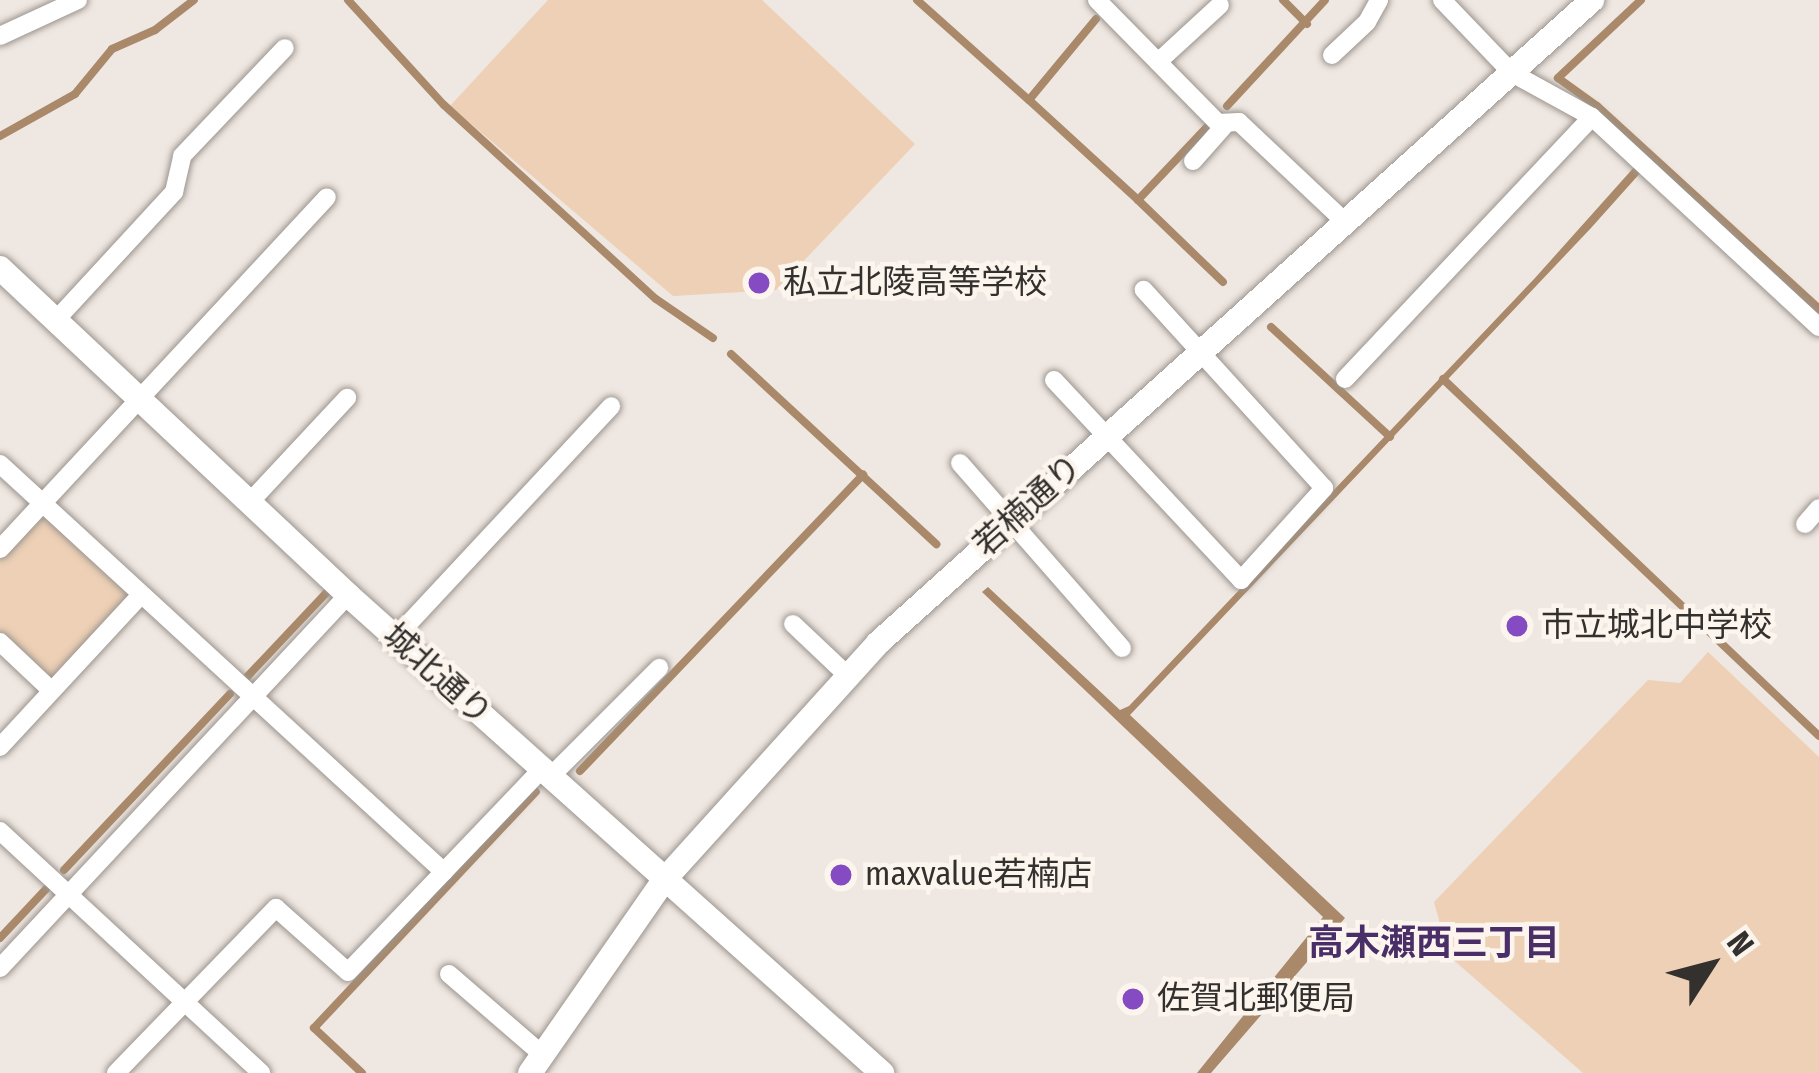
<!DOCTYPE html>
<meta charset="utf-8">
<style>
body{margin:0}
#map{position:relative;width:1819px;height:1073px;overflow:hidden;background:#efe7e1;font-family:"Fira Sans Condensed","Noto Sans JP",sans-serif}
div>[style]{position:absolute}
.green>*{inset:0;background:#edd0b5}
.water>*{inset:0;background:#a9896a}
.stream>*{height:8px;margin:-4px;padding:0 4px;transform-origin:4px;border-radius:4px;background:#a9896a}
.roads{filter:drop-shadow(0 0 3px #9c958f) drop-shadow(0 0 3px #9c958f)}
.minor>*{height:18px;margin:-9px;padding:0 9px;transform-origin:9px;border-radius:9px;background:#fff}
.tertiary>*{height:24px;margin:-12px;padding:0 12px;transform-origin:12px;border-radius:12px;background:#fff}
.dots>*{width:33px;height:33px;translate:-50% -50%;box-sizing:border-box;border:6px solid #fcf5ee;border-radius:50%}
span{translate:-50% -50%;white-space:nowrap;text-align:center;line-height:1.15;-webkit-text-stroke:9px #fcf5ee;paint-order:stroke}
.poi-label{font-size:33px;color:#33302e}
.left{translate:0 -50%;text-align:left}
.street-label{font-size:33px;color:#33302e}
.neighbourhood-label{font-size:36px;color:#492e68;font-weight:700}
.north{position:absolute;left:1651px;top:905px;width:120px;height:120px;-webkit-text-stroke:9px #fcf5ee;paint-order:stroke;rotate:54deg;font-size:33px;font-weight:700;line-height:48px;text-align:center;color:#33302e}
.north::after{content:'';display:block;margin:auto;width:42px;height:54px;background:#33302e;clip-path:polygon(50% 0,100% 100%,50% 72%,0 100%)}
</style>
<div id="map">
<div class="green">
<i style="clip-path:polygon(548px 0,762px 0,915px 144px,776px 290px,673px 296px,450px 106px)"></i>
<i style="clip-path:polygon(43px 513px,130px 595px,50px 680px,0 633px,0 559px)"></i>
<i style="clip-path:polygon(1708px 652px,1819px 757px,1819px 1073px,1583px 1073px,1449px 956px,1434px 902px,1648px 680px,1680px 683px)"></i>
</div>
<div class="water">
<i style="clip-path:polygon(1636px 165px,1642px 171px,1591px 228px,1130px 715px,1345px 918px,1211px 1073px,1197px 1073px,1323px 917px,982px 592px,988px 587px,1120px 710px,1129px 706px,1535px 278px)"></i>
</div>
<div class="stream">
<i style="left:348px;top:0;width:142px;rotate:47.6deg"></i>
<i style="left:444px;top:105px;width:287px;rotate:42.5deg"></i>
<i style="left:656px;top:299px;width:69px;rotate:34.4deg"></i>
<i style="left:917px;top:0;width:150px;rotate:41.8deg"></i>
<i style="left:1283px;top:0;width:34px;rotate:45deg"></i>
<i style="left:1641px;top:0;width:114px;rotate:136.8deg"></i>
<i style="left:1558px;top:78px;width:48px;rotate:35.7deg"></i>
<i style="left:1597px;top:106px;width:301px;rotate:42.4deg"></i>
<i style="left:1096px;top:19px;width:105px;rotate:129.6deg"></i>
<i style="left:1029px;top:100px;width:148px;rotate:42.5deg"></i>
<i style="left:1227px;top:106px;width:144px;rotate:-47.2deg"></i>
<i style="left:1208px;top:126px;width:102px;rotate:133.4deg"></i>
<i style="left:1138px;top:200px;width:118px;rotate:44deg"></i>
<i style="left:0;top:136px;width:86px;rotate:-29.2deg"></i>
<i style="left:75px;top:94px;width:58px;rotate:-50.6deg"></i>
<i style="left:112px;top:49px;width:47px;rotate:-23.8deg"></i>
<i style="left:155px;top:30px;width:49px;rotate:-37.6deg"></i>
<i style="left:1271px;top:327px;width:162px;rotate:42.7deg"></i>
<i style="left:731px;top:354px;width:280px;rotate:42.8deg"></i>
<i style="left:1443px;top:379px;width:518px;rotate:43.52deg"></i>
<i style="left:246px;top:678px;width:120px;rotate:-46.7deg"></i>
<i style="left:580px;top:771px;width:410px;rotate:-46.3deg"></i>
<i style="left:64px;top:870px;width:242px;rotate:-46.7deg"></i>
<i style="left:0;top:938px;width:67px;rotate:-46.8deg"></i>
<i style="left:362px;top:1073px;width:66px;rotate:-136.8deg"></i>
<i style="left:314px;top:1028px;width:324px;rotate:-46.8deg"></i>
</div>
<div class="roads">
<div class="minor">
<i style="left:1097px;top:0;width:173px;rotate:45.5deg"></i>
<i style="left:1218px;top:123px;width:21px;rotate:-3deg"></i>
<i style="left:1239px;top:122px;width:144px;rotate:43.3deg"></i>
<i style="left:1442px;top:0;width:101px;rotate:46.2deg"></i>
<i style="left:1512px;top:73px;width:91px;rotate:28.8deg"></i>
<i style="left:1592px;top:117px;width:309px;rotate:42.8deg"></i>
<i style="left:0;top:36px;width:86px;rotate:-24.8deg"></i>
<i style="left:1332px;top:55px;width:48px;rotate:-43.3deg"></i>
<i style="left:1367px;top:22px;width:25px;rotate:-61deg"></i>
<i style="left:1158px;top:62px;width:84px;rotate:-42.6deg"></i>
<i style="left:1193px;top:161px;width:48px;rotate:-48.4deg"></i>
<i style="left:55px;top:321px;width:176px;rotate:-47.3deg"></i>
<i style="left:174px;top:192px;width:37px;rotate:-77deg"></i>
<i style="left:182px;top:156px;width:149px;rotate:-46.4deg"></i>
<i style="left:1345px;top:379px;width:360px;rotate:-46.7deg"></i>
<i style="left:1054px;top:380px;width:274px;rotate:46.9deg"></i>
<i style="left:1241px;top:580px;width:124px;rotate:-47.9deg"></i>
<i style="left:1324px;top:488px;width:268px;rotate:-132.3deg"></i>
<i style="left:960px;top:463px;width:246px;rotate:48.8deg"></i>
<i style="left:0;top:464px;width:603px;rotate:42.58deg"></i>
<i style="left:249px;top:503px;width:144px;rotate:-47deg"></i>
<i style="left:1805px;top:524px;width:21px;rotate:-49deg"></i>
<i style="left:0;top:549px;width:480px;rotate:-47.1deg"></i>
<i style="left:793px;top:624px;width:76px;rotate:43.4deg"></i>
<i style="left:395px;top:638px;width:317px;rotate:-47deg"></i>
<i style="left:0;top:642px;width:71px;rotate:43.3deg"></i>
<i style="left:0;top:747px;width:206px;rotate:-47.2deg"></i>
<i style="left:549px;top:778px;width:156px;rotate:-45deg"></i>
<i style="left:0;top:831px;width:356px;rotate:42.8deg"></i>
<i style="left:0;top:968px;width:510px;rotate:-46.99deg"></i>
<i style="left:449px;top:974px;width:124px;rotate:40.8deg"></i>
<i style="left:116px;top:1073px;width:230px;rotate:-45.9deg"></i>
<i style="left:276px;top:908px;width:96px;rotate:41.6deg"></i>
<i style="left:348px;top:972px;width:279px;rotate:-46.3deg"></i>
</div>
<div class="tertiary">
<i style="left:0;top:268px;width:478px;rotate:43.2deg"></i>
<i style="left:348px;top:595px;width:717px;rotate:41.83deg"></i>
<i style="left:530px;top:1073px;width:236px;rotate:-55.2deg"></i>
<i style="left:665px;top:879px;width:318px;rotate:-47.9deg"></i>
<i style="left:878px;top:643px;width:961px;rotate:-42deg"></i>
</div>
</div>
<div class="dots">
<i style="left:759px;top:283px;background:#854bc2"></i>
<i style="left:1517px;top:626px;background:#854bc2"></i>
<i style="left:841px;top:875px;background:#854bc2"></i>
<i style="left:1133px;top:999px;background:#854bc2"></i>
</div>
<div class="poi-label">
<span class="left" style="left:783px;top:283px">私立北陵高等学校</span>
<span class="left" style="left:1541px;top:626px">市立城北中学校</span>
<span class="left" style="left:865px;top:875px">maxvalue若楠店</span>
<span class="left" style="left:1157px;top:999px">佐賀北郵便局</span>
</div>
<div class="street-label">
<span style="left:1028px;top:506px;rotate:-42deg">若楠通り</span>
<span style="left:437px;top:675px;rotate:42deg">城北通り</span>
</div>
<div class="neighbourhood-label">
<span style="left:1434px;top:944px">高木瀬西三丁目</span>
</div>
<div class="north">N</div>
</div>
